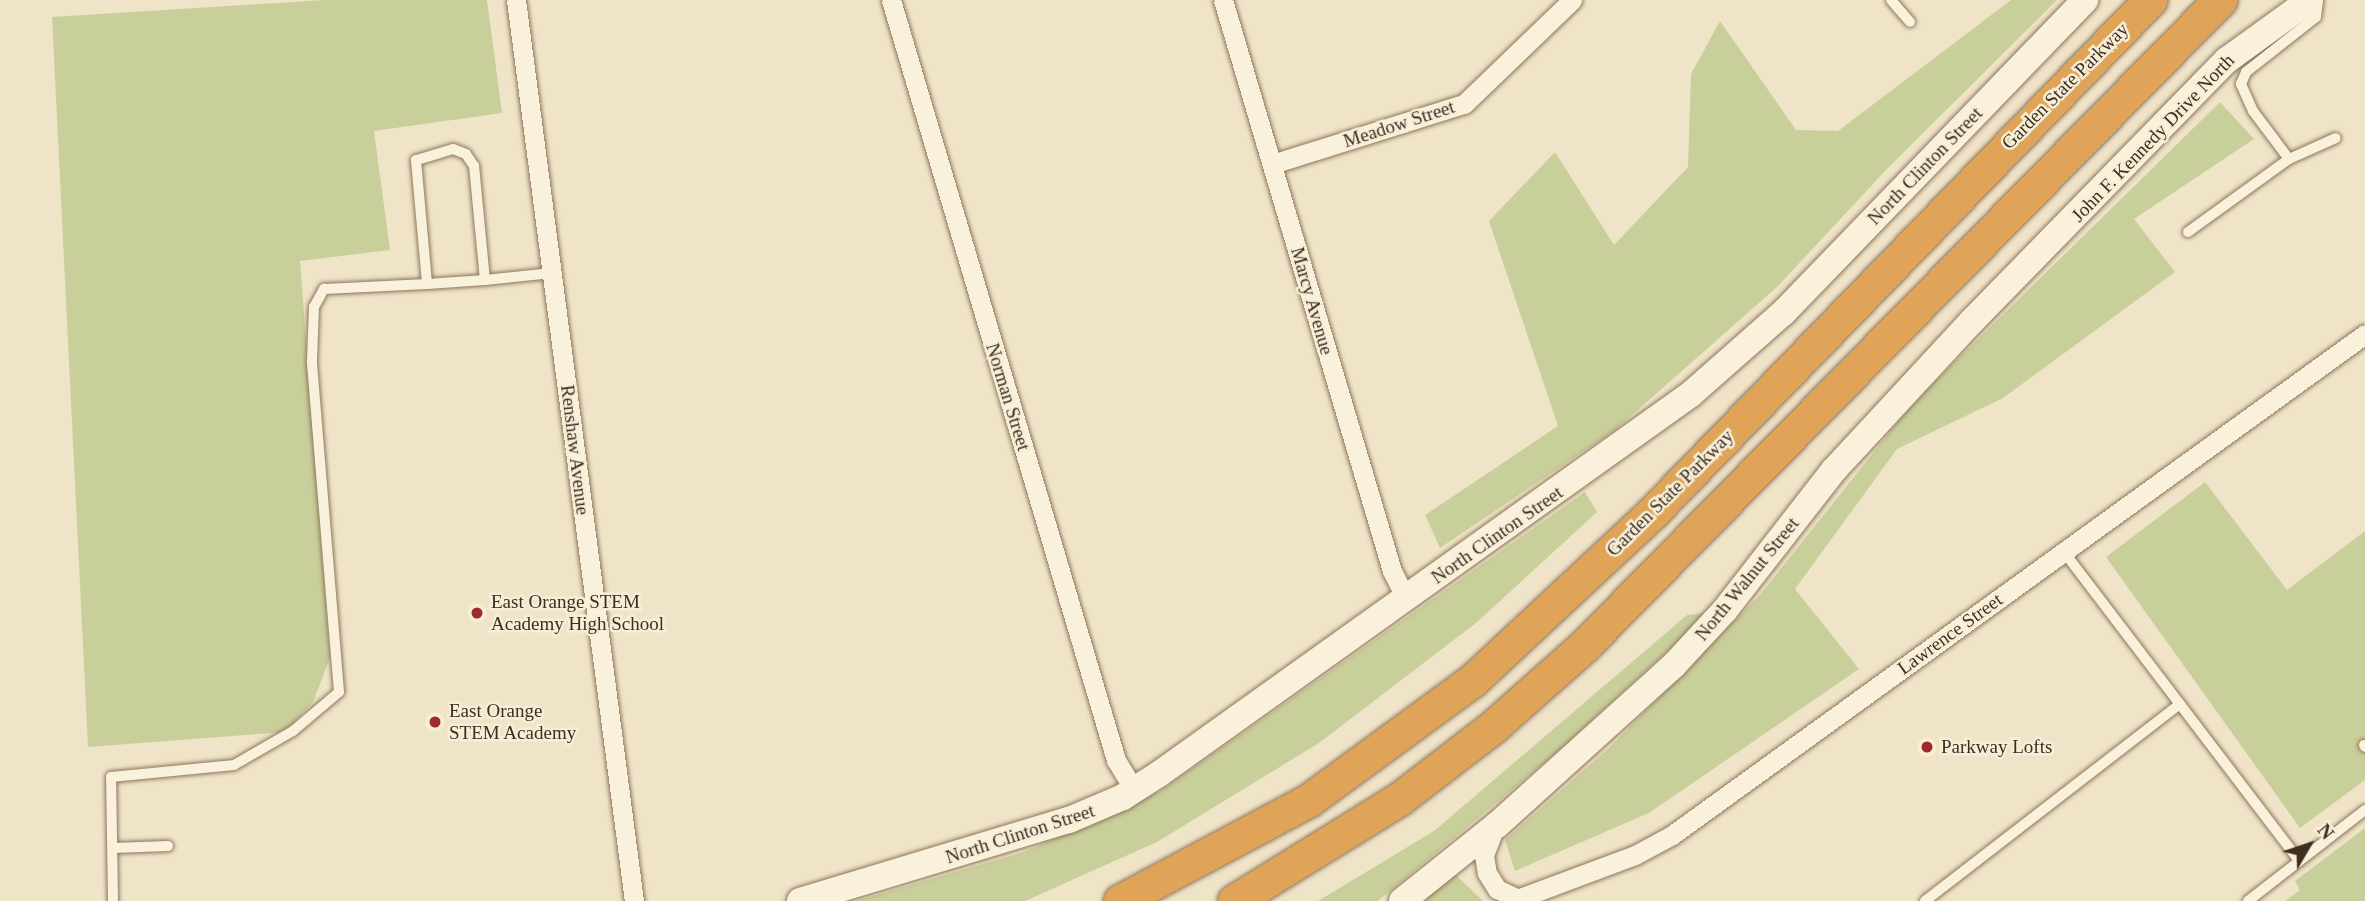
<!DOCTYPE html>
<style>
body{margin:0}
#map{position:relative;width:2365px;height:901px;overflow:hidden;background:#f0e4c8;font-family:"Times New Roman",serif}
div>[style]{position:absolute}
.green>*{inset:0;background:#c9cf9b}
.roads{filter:drop-shadow(0 0 2px #8d765c) drop-shadow(0 0 2px #8d765c)}
.service>*{height:10px;margin:-5px;padding:0 5px;transform-origin:5px;border-radius:5px;background:#faf1dc}
.minor>*{height:19px;margin:-9.5px;padding:0 9.5px;transform-origin:9.5px;border-radius:9.5px;background:#faf1dc}
.secondary>*{height:26px;margin:-13px;padding:0 13px;transform-origin:13px;border-radius:13px;background:#faf1dc}
.motorway>*{height:33px;margin:-16.5px;padding:0 16.5px;transform-origin:16.5px;border-radius:16.5px;background:#e0a458}
.dots>*{width:19px;height:19px;translate:-50% -50%;box-sizing:border-box;border:4px solid #f7eed8;border-radius:50%}
span{translate:-50% -50%;white-space:nowrap;text-align:center;line-height:1.15;-webkit-text-stroke:5px #f7eed8;paint-order:stroke}
.street-label{font-size:19px;color:#3d2e20}
.poi-label{font-size:19px;color:#3d2e20}
.left{translate:0 -50%;text-align:left}
.north{position:absolute;left:2274px;top:810px;width:70px;height:70px;-webkit-text-stroke:5px #f7eed8;paint-order:stroke;rotate:51deg;font-size:19px;font-weight:700;line-height:28px;text-align:center;color:#3d2e20}
.north::after{content:'';display:block;margin:auto;width:24px;height:32px;background:#3d2e20;clip-path:polygon(50% 0,100% 100%,50% 72%,0 100%)}
</style>
<div id="map">
<div class="green">
<i style="clip-path:polygon(324px 0,487px 0,502px 113px,374px 131px,390px 250px,300px 261px,330px 658px,313px 702px,285px 732px,88px 747px,52px 17px)"></i>
<i style="clip-path:polygon(2011px 0,2057px 0,1887px 169px,1777px 287px,1615px 430px,1440px 548px,1425px 515px,1558px 426px,1489px 221px,1555px 152px,1614px 245px,1688px 167px,1691px 74px,1720px 21px,1796px 130px,1838px 131px)"></i>
<i style="clip-path:polygon(2220px 102px,2254px 139px,2134px 219px,2175px 272px,2003px 398px,1897px 449px,1795px 589px,1859px 669px,1649px 813px,1515px 871px,1505px 840px,1609px 748px,1759px 596px,1913px 403px)"></i>
<i style="clip-path:polygon(2205px 482px,2287px 590px,2365px 531px,2365px 780px,2300px 828px,2106px 557px)"></i>
<i style="clip-path:polygon(1585px 492px,1597px 512px,1476px 623px,1319px 743px,1157px 842px,1025px 901px,856px 901px,1024px 852px,1159px 792px)"></i>
<i style="clip-path:polygon(1710px 612px,1556px 753px,1378px 901px,1318px 901px,1434px 831px,1687px 615px)"></i>
<i style="clip-path:polygon(2365px 828px,2365px 901px,2285px 901px,2300px 890px,2295px 881px)"></i>
<i style="clip-path:polygon(1456px 875px,1483px 901px,1422px 901px)"></i>
</div>
<div class="roads">
<div class="service">
<i style="left:1891px;top:0;width:29px;rotate:49deg"></i>
<i style="left:2289px;top:159px;width:51px;rotate:-24.1deg"></i>
<i style="left:2188px;top:232px;width:125px;rotate:-35.9deg"></i>
<i style="left:2289px;top:159px;width:60px;rotate:-126.9deg"></i>
<i style="left:2253px;top:111px;width:30px;rotate:-114deg"></i>
<i style="left:2241px;top:84px;width:13px;rotate:-67deg"></i>
<i style="left:2246px;top:72px;width:89px;rotate:-38.2deg"></i>
<i style="left:2316px;top:17px;width:17px;rotate:-83deg"></i>
<i style="left:485px;top:280px;width:115px;rotate:-95.5deg"></i>
<i style="left:474px;top:166px;width:14px;rotate:-124deg"></i>
<i style="left:466px;top:154px;width:14px;rotate:-159deg"></i>
<i style="left:453px;top:149px;width:39px;rotate:163deg"></i>
<i style="left:416px;top:160px;width:124px;rotate:84.9deg"></i>
<i style="left:427px;top:284px;width:58px;rotate:-3.9deg"></i>
<i style="left:485px;top:280px;width:67px;rotate:-6deg"></i>
<i style="left:2064px;top:552px;width:388px;rotate:52.7deg"></i>
<i style="left:2364px;top:745px;width:2px;rotate:63deg"></i>
<i style="left:113px;top:848px;width:55px;rotate:-2.1deg"></i>
<i style="left:113px;top:901px;width:124px;rotate:-90.9deg"></i>
<i style="left:111px;top:777px;width:124px;rotate:-5.6deg"></i>
<i style="left:234px;top:765px;width:68px;rotate:-30deg"></i>
<i style="left:293px;top:731px;width:60px;rotate:-40.3deg"></i>
<i style="left:339px;top:692px;width:332px;rotate:-94.7deg"></i>
<i style="left:312px;top:361px;width:54px;rotate:-87.9deg"></i>
<i style="left:314px;top:307px;width:21px;rotate:-61deg"></i>
<i style="left:324px;top:289px;width:103px;rotate:-2.8deg"></i>
<i style="left:1925px;top:901px;width:322px;rotate:-37.7deg"></i>
<i style="left:2248px;top:901px;width:148px;rotate:-37.9deg"></i>
</div>
<div class="minor">
<i style="left:516px;top:0;width:909px;rotate:82.54deg"></i>
<i style="left:891px;top:0;width:793px;rotate:73.51deg"></i>
<i style="left:1116px;top:760px;width:35px;rotate:59deg"></i>
<i style="left:1223px;top:0;width:595px;rotate:73.51deg"></i>
<i style="left:1392px;top:571px;width:31px;rotate:63deg"></i>
<i style="left:1272px;top:164px;width:201px;rotate:-17.4deg"></i>
<i style="left:1464px;top:104px;width:150px;rotate:-43.9deg"></i>
<i style="left:1494px;top:829px;width:28px;rotate:111deg"></i>
<i style="left:1484px;top:855px;width:18px;rotate:81deg"></i>
<i style="left:1487px;top:873px;width:19px;rotate:58deg"></i>
<i style="left:1497px;top:889px;width:21px;rotate:25deg"></i>
<i style="left:1512px;top:901px;width:131px;rotate:-20.5deg"></i>
<i style="left:1635px;top:855px;width:42px;rotate:-28.4deg"></i>
<i style="left:1672px;top:835px;width:855px;rotate:-35.86deg"></i>
</div>
<div class="secondary">
<i style="left:800px;top:901px;width:281px;rotate:-16.8deg"></i>
<i style="left:1069px;top:820px;width:59px;rotate:-23.1deg"></i>
<i style="left:1123px;top:797px;width:43px;rotate:-32.6deg"></i>
<i style="left:1159px;top:774px;width:654px;rotate:-35.54deg"></i>
<i style="left:1691px;top:394px;width:123px;rotate:-41.4deg"></i>
<i style="left:1783px;top:313px;width:435px;rotate:-46deg"></i>
<i style="left:1402px;top:901px;width:122px;rotate:-38.7deg"></i>
<i style="left:1497px;top:825px;width:239px;rotate:-42.1deg"></i>
<i style="left:1674px;top:665px;width:75px;rotate:-47.2deg"></i>
<i style="left:1725px;top:610px;width:177px;rotate:-52.1deg"></i>
<i style="left:1834px;top:470px;width:202px;rotate:-47.2deg"></i>
<i style="left:1971px;top:322px;width:366px;rotate:-45.7deg"></i>
<i style="left:2227px;top:60px;width:102px;rotate:-35.9deg"></i>
</div>
<div class="motorway">
<i style="left:1120px;top:901px;width:214px;rotate:-28.1deg"></i>
<i style="left:1309px;top:800px;width:203px;rotate:-36.2deg"></i>
<i style="left:1473px;top:680px;width:246px;rotate:-43deg"></i>
<i style="left:1653px;top:512px;width:714px;rotate:-45.85deg"></i>
<i style="left:1234px;top:901px;width:194px;rotate:-31.7deg"></i>
<i style="left:1399px;top:799px;width:120px;rotate:-37.5deg"></i>
<i style="left:1494px;top:726px;width:120px;rotate:-41.6deg"></i>
<i style="left:1584px;top:646px;width:907px;rotate:-45.45deg"></i>
</div>
</div>
<div class="dots">
<i style="left:477px;top:613px;background:#9e2a2b"></i>
<i style="left:435px;top:722px;background:#9e2a2b"></i>
<i style="left:1927px;top:747px;background:#9e2a2b"></i>
</div>
<div class="street-label">
<span style="left:2065px;top:86px;rotate:-45deg">Garden State Parkway</span>
<span style="left:1399px;top:124px;rotate:-18deg">Meadow Street</span>
<span style="left:2153px;top:138px;rotate:-46deg">John F. Kennedy Drive North</span>
<span style="left:1925px;top:166px;rotate:-46deg">North Clinton Street</span>
<span style="left:1312px;top:301px;rotate:74deg">Marcy Avenue</span>
<span style="left:1008px;top:397px;rotate:73deg">Norman Street</span>
<span style="left:575px;top:450px;rotate:83deg">Renshaw Avenue</span>
<span style="left:1670px;top:493px;rotate:-45deg">Garden State Parkway</span>
<span style="left:1497px;top:535px;rotate:-35deg">North Clinton Street</span>
<span style="left:1747px;top:579px;rotate:-51deg">North Walnut Street</span>
<span style="left:1950px;top:634px;rotate:-36deg">Lawrence Street</span>
<span style="left:1020px;top:834px;rotate:-18deg">North Clinton Street</span>
</div>
<div class="poi-label">
<span class="left" style="left:491px;top:613px">East Orange STEM<br>Academy High School</span>
<span class="left" style="left:449px;top:722px">East Orange<br>STEM Academy</span>
<span class="left" style="left:1941px;top:747px">Parkway Lofts</span>
</div>
<div class="north">N</div>
</div>
